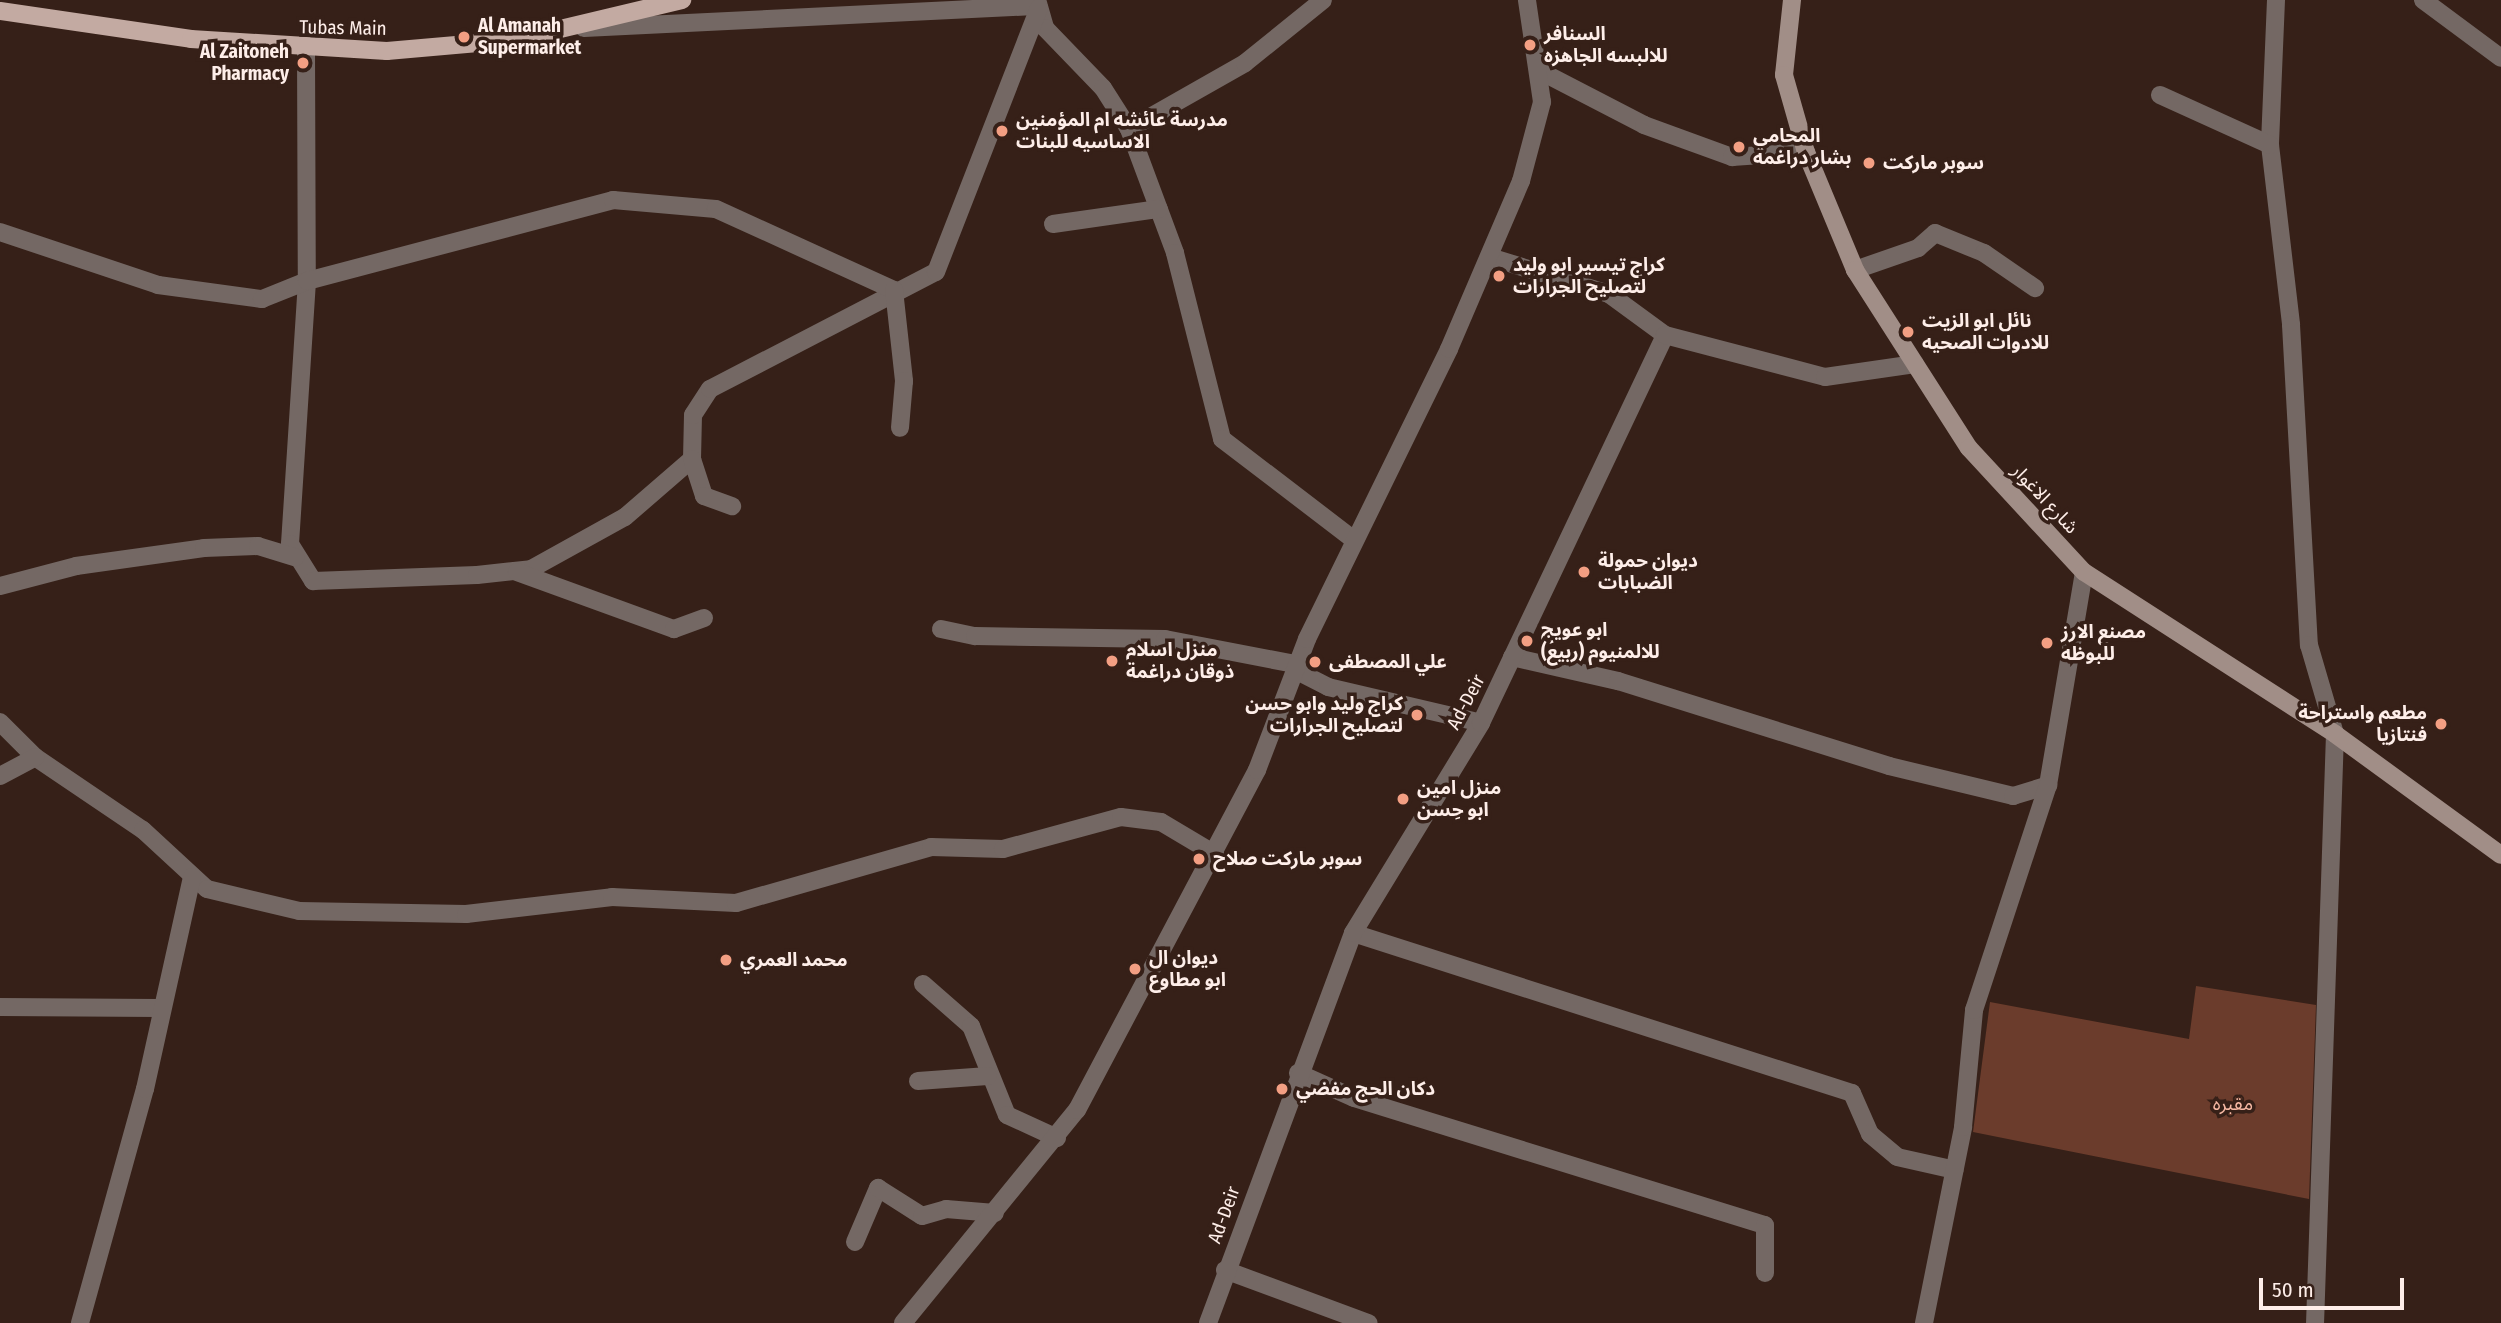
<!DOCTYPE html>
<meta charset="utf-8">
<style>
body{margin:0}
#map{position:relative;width:2501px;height:1323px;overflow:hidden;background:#362018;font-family:"Fira Sans Condensed","Noto Sans Arabic",sans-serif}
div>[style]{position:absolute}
.green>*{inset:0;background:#6b3c2c}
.minor>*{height:18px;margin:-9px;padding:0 9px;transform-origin:9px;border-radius:9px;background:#746864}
.tertiary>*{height:18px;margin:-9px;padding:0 9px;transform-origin:9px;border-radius:9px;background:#746864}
.secondary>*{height:18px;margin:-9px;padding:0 9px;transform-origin:9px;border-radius:9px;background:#a18e87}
.primary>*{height:18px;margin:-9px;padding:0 9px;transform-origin:9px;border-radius:9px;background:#c3aaa2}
.dots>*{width:19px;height:19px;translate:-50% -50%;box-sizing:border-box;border:4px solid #362018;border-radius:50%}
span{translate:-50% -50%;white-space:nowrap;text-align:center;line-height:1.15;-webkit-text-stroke:7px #362018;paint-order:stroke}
.poi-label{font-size:19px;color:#feeee9;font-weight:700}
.left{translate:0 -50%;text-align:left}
.right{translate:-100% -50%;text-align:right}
.street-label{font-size:19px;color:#feeee9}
.park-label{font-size:19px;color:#f6b8a3}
.scale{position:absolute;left:2259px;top:1278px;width:145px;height:32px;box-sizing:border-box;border:4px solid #feeee9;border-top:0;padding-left:9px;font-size:21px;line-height:24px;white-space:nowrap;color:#feeee9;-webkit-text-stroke:5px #362018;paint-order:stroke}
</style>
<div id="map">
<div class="green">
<i style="clip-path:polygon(2196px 986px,2316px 1005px,2309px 1199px,1973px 1132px,1990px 1002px,2189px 1039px)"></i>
</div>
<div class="minor">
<i style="left:2276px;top:0;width:145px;rotate:92.4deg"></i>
<i style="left:2270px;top:145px;width:181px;rotate:83.3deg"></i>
<i style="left:2291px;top:325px;width:321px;rotate:86.8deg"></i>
<i style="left:2309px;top:645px;width:93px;rotate:73.7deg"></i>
<i style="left:2335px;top:734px;width:589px;rotate:91.94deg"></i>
<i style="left:2423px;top:0;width:97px;rotate:36.6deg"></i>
<i style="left:1038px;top:3px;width:26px;rotate:74deg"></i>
<i style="left:1045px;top:28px;width:83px;rotate:46deg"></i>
<i style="left:1103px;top:88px;width:49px;rotate:57.6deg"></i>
<i style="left:1129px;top:129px;width:132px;rotate:69.6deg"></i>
<i style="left:1175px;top:253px;width:192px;rotate:75.8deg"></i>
<i style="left:1222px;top:439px;width:166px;rotate:37.4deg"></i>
<i style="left:584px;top:28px;width:455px;rotate:-2.8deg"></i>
<i style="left:306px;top:50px;width:231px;rotate:89.8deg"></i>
<i style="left:307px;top:281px;width:264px;rotate:93.7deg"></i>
<i style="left:290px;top:544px;width:44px;rotate:58.1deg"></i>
<i style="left:313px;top:581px;width:164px;rotate:-2.1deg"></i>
<i style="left:477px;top:575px;width:54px;rotate:-6.3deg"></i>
<i style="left:531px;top:569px;width:107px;rotate:-29deg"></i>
<i style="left:625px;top:517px;width:89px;rotate:-40.9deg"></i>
<i style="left:692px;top:459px;width:44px;rotate:-88.7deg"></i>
<i style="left:693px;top:415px;width:31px;rotate:-57deg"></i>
<i style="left:710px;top:389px;width:254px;rotate:-27.4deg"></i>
<i style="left:936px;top:272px;width:283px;rotate:-68.7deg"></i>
<i style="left:1540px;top:71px;width:117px;rotate:27.4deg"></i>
<i style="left:1644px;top:125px;width:94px;rotate:20deg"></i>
<i style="left:1732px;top:157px;width:74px;rotate:-3.9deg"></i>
<i style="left:2160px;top:95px;width:121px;rotate:24.4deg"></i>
<i style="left:1129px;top:129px;width:133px;rotate:-29.6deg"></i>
<i style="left:1245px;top:63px;width:100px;rotate:-38.9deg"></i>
<i style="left:1053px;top:224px;width:107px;rotate:-8.1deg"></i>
<i style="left:0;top:232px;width:167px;rotate:18.5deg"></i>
<i style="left:158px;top:285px;width:105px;rotate:7.7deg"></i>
<i style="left:262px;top:299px;width:48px;rotate:-21.8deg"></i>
<i style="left:307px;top:281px;width:317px;rotate:-14.8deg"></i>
<i style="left:613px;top:200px;width:103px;rotate:5deg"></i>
<i style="left:716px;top:209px;width:196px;rotate:24.5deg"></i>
<i style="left:894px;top:290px;width:92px;rotate:83.7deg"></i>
<i style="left:904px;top:381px;width:47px;rotate:94.9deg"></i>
<i style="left:1490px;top:257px;width:125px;rotate:17.3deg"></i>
<i style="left:1609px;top:294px;width:69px;rotate:36.2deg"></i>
<i style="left:1855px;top:270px;width:67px;rotate:-19.2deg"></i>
<i style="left:1918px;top:248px;width:23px;rotate:-41deg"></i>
<i style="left:1935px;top:233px;width:53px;rotate:22.2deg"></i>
<i style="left:1984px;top:253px;width:62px;rotate:34.5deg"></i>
<i style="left:692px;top:459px;width:39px;rotate:72deg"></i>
<i style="left:704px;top:496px;width:30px;rotate:20deg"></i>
<i style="left:517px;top:572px;width:167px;rotate:20deg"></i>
<i style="left:674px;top:629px;width:32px;rotate:-20deg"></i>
<i style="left:0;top:586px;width:79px;rotate:-14.7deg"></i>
<i style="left:76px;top:566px;width:129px;rotate:-8deg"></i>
<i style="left:204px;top:548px;width:54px;rotate:-2.1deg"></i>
<i style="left:258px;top:546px;width:39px;rotate:17deg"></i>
<i style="left:941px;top:629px;width:35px;rotate:12deg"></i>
<i style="left:975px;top:636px;width:190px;rotate:0.9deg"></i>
<i style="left:1165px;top:639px;width:137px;rotate:10.9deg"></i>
<i style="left:1512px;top:657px;width:109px;rotate:12.8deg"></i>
<i style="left:1618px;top:681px;width:284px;rotate:17.4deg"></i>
<i style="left:1889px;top:766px;width:128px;rotate:13.6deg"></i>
<i style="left:2013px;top:796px;width:37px;rotate:-17deg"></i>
<i style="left:2048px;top:785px;width:216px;rotate:-80.4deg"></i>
<i style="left:1299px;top:672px;width:33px;rotate:27deg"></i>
<i style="left:1328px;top:687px;width:157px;rotate:13.2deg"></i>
<i style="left:0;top:722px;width:49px;rotate:45deg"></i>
<i style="left:35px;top:757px;width:130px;rotate:34.1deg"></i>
<i style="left:143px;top:830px;width:87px;rotate:42.7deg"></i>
<i style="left:207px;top:889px;width:95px;rotate:13.4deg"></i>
<i style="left:299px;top:911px;width:167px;rotate:1deg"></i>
<i style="left:466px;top:914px;width:147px;rotate:-6.6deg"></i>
<i style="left:612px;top:897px;width:124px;rotate:2.8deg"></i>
<i style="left:736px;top:903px;width:203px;rotate:-16deg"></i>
<i style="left:931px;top:847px;width:72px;rotate:1.6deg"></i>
<i style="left:1003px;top:849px;width:122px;rotate:-15.2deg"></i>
<i style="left:1121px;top:817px;width:40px;rotate:7.1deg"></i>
<i style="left:1161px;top:822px;width:63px;rotate:30.7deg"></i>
<i style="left:0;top:776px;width:40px;rotate:-28deg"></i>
<i style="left:1353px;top:933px;width:524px;rotate:17.78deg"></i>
<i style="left:1852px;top:1093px;width:45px;rotate:66.3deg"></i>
<i style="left:1870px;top:1134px;width:35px;rotate:40deg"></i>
<i style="left:1897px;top:1157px;width:59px;rotate:12.6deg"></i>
<i style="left:923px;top:984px;width:64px;rotate:41.2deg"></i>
<i style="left:971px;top:1026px;width:96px;rotate:68deg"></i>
<i style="left:1007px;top:1115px;width:55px;rotate:24.7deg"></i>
<i style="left:0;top:1007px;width:159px;rotate:0.4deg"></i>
<i style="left:1298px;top:1073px;width:61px;rotate:24.1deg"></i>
<i style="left:1354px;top:1098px;width:430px;rotate:17.2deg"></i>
<i style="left:1765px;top:1225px;width:48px;rotate:90deg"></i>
<i style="left:918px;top:1081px;width:70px;rotate:-4.1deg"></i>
<i style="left:855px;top:1242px;width:59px;rotate:-66.9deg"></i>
<i style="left:878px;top:1188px;width:52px;rotate:32.5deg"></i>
<i style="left:922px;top:1216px;width:25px;rotate:-16deg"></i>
<i style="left:946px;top:1209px;width:49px;rotate:4.7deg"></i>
<i style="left:1225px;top:1270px;width:153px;rotate:20.3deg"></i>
<i style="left:80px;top:1323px;width:243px;rotate:-74.5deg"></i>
<i style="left:145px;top:1089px;width:217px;rotate:-77.5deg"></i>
<i style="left:903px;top:1323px;width:275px;rotate:-50.8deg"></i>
<i style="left:1077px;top:1110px;width:385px;rotate:-62.1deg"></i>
<i style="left:1257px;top:770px;width:140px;rotate:-69.1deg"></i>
<i style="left:1307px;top:639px;width:323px;rotate:-63.9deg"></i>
<i style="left:1449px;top:349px;width:183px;rotate:-66.8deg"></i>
<i style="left:1521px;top:181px;width:82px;rotate:-75.1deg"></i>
<i style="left:1542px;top:102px;width:103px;rotate:-98.4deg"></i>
<i style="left:1924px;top:1323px;width:200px;rotate:-78.7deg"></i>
<i style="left:1963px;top:1127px;width:118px;rotate:-84.6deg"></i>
<i style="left:1974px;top:1010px;width:237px;rotate:-71.8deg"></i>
</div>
<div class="tertiary">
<i style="left:1208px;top:1323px;width:416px;rotate:-69.6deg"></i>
<i style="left:1353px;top:933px;width:246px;rotate:-58.6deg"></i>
<i style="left:1481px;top:723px;width:429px;rotate:-64.6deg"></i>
<i style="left:1665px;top:335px;width:165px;rotate:14.7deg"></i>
<i style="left:1825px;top:377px;width:91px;rotate:-8.2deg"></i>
</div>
<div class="secondary">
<i style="left:1792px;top:0;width:75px;rotate:96.1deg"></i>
<i style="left:1784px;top:75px;width:80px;rotate:74.1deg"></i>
<i style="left:1806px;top:152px;width:128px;rotate:67.4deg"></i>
<i style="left:1855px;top:270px;width:211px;rotate:57.4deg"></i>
<i style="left:1969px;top:448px;width:169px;rotate:47.2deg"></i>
<i style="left:2084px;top:572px;width:299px;rotate:32.8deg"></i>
<i style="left:2335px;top:734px;width:205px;rotate:36.1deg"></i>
</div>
<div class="primary">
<i style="left:0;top:11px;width:193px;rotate:8.3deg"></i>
<i style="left:191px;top:39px;width:196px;rotate:3.5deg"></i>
<i style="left:387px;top:51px;width:127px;rotate:-5deg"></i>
<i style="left:514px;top:40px;width:173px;rotate:-13.4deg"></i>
</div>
<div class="dots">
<i style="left:464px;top:37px;background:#f39f83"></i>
<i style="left:1530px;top:45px;background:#f39f83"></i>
<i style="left:303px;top:63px;background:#f39f83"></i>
<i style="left:1002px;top:131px;background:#f39f83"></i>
<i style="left:1739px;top:147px;background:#f39f83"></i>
<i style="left:1869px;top:163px;background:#f39f83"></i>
<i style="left:1499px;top:276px;background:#f39f83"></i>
<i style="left:1908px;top:332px;background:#f39f83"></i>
<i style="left:1584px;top:572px;background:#f39f83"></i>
<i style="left:1527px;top:641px;background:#f39f83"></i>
<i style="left:2047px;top:643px;background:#f39f83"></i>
<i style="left:1112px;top:661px;background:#f39f83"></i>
<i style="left:1315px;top:662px;background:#f39f83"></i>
<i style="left:1417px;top:715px;background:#f39f83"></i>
<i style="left:2441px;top:724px;background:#f39f83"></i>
<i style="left:1403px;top:799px;background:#f39f83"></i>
<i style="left:1199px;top:859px;background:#f39f83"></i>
<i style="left:726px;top:960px;background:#f39f83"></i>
<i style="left:1135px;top:969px;background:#f39f83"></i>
<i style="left:1282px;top:1089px;background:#f39f83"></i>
</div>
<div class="poi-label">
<span class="left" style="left:478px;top:37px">Al Amanah<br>Supermarket</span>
<span class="left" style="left:1544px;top:45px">السنافر<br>للالبسه الجاهزه</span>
<span class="right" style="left:289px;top:63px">Al Zaitoneh<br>Pharmacy</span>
<span class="left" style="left:1016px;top:131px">مدرسة عائشه ام المؤمنين<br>الاساسيه للبنات</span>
<span class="left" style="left:1753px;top:147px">المحامي<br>بشار دراغمه</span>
<span class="left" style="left:1883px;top:163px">سوبر ماركت</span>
<span class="left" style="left:1513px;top:276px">كراج تيسير ابو وليد<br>لتصليح الجرارات</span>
<span class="left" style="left:1922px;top:332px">نائل ابو الزيت<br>للادوات الصحيه</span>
<span class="left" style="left:1598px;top:572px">ديوان حمولة<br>الضبابات</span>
<span class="left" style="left:1541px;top:641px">ابو عويج<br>للالمنيوم (ربيع)</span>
<span class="left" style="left:2061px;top:643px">مصنع الارز<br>للبوظه</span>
<span class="left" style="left:1126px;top:661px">منزل اسلام<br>ذوقان دراغمة</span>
<span class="left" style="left:1329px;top:662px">علي المصطفى</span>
<span class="right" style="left:1403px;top:715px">كراج وليد وابو حسن<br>لتصليح الجرارات</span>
<span class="right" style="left:2427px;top:724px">مطعم واستراحة<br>فنتازيا</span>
<span class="left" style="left:1417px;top:799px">منزل امين<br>ابو حِسن</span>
<span class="left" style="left:1213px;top:859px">سوبر ماركت صلاح</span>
<span class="left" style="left:1149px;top:969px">ديوان ال<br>ابو مطاوع</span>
<span class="left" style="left:740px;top:960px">محمد العمري</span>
<span class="left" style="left:1296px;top:1089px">دكان الحج مفضي</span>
</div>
<div class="street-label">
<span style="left:343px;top:28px;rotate:1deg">Tubas Main</span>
<span style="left:2045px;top:499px;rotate:47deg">شارع الاغوار</span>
<span style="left:1466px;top:702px;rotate:-62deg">Ad-Deir</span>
<span style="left:1224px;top:1215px;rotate:-70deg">Ad-Deir</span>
</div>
<div class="park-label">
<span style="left:2233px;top:1104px">مقبره</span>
</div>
<div class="scale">50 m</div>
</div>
